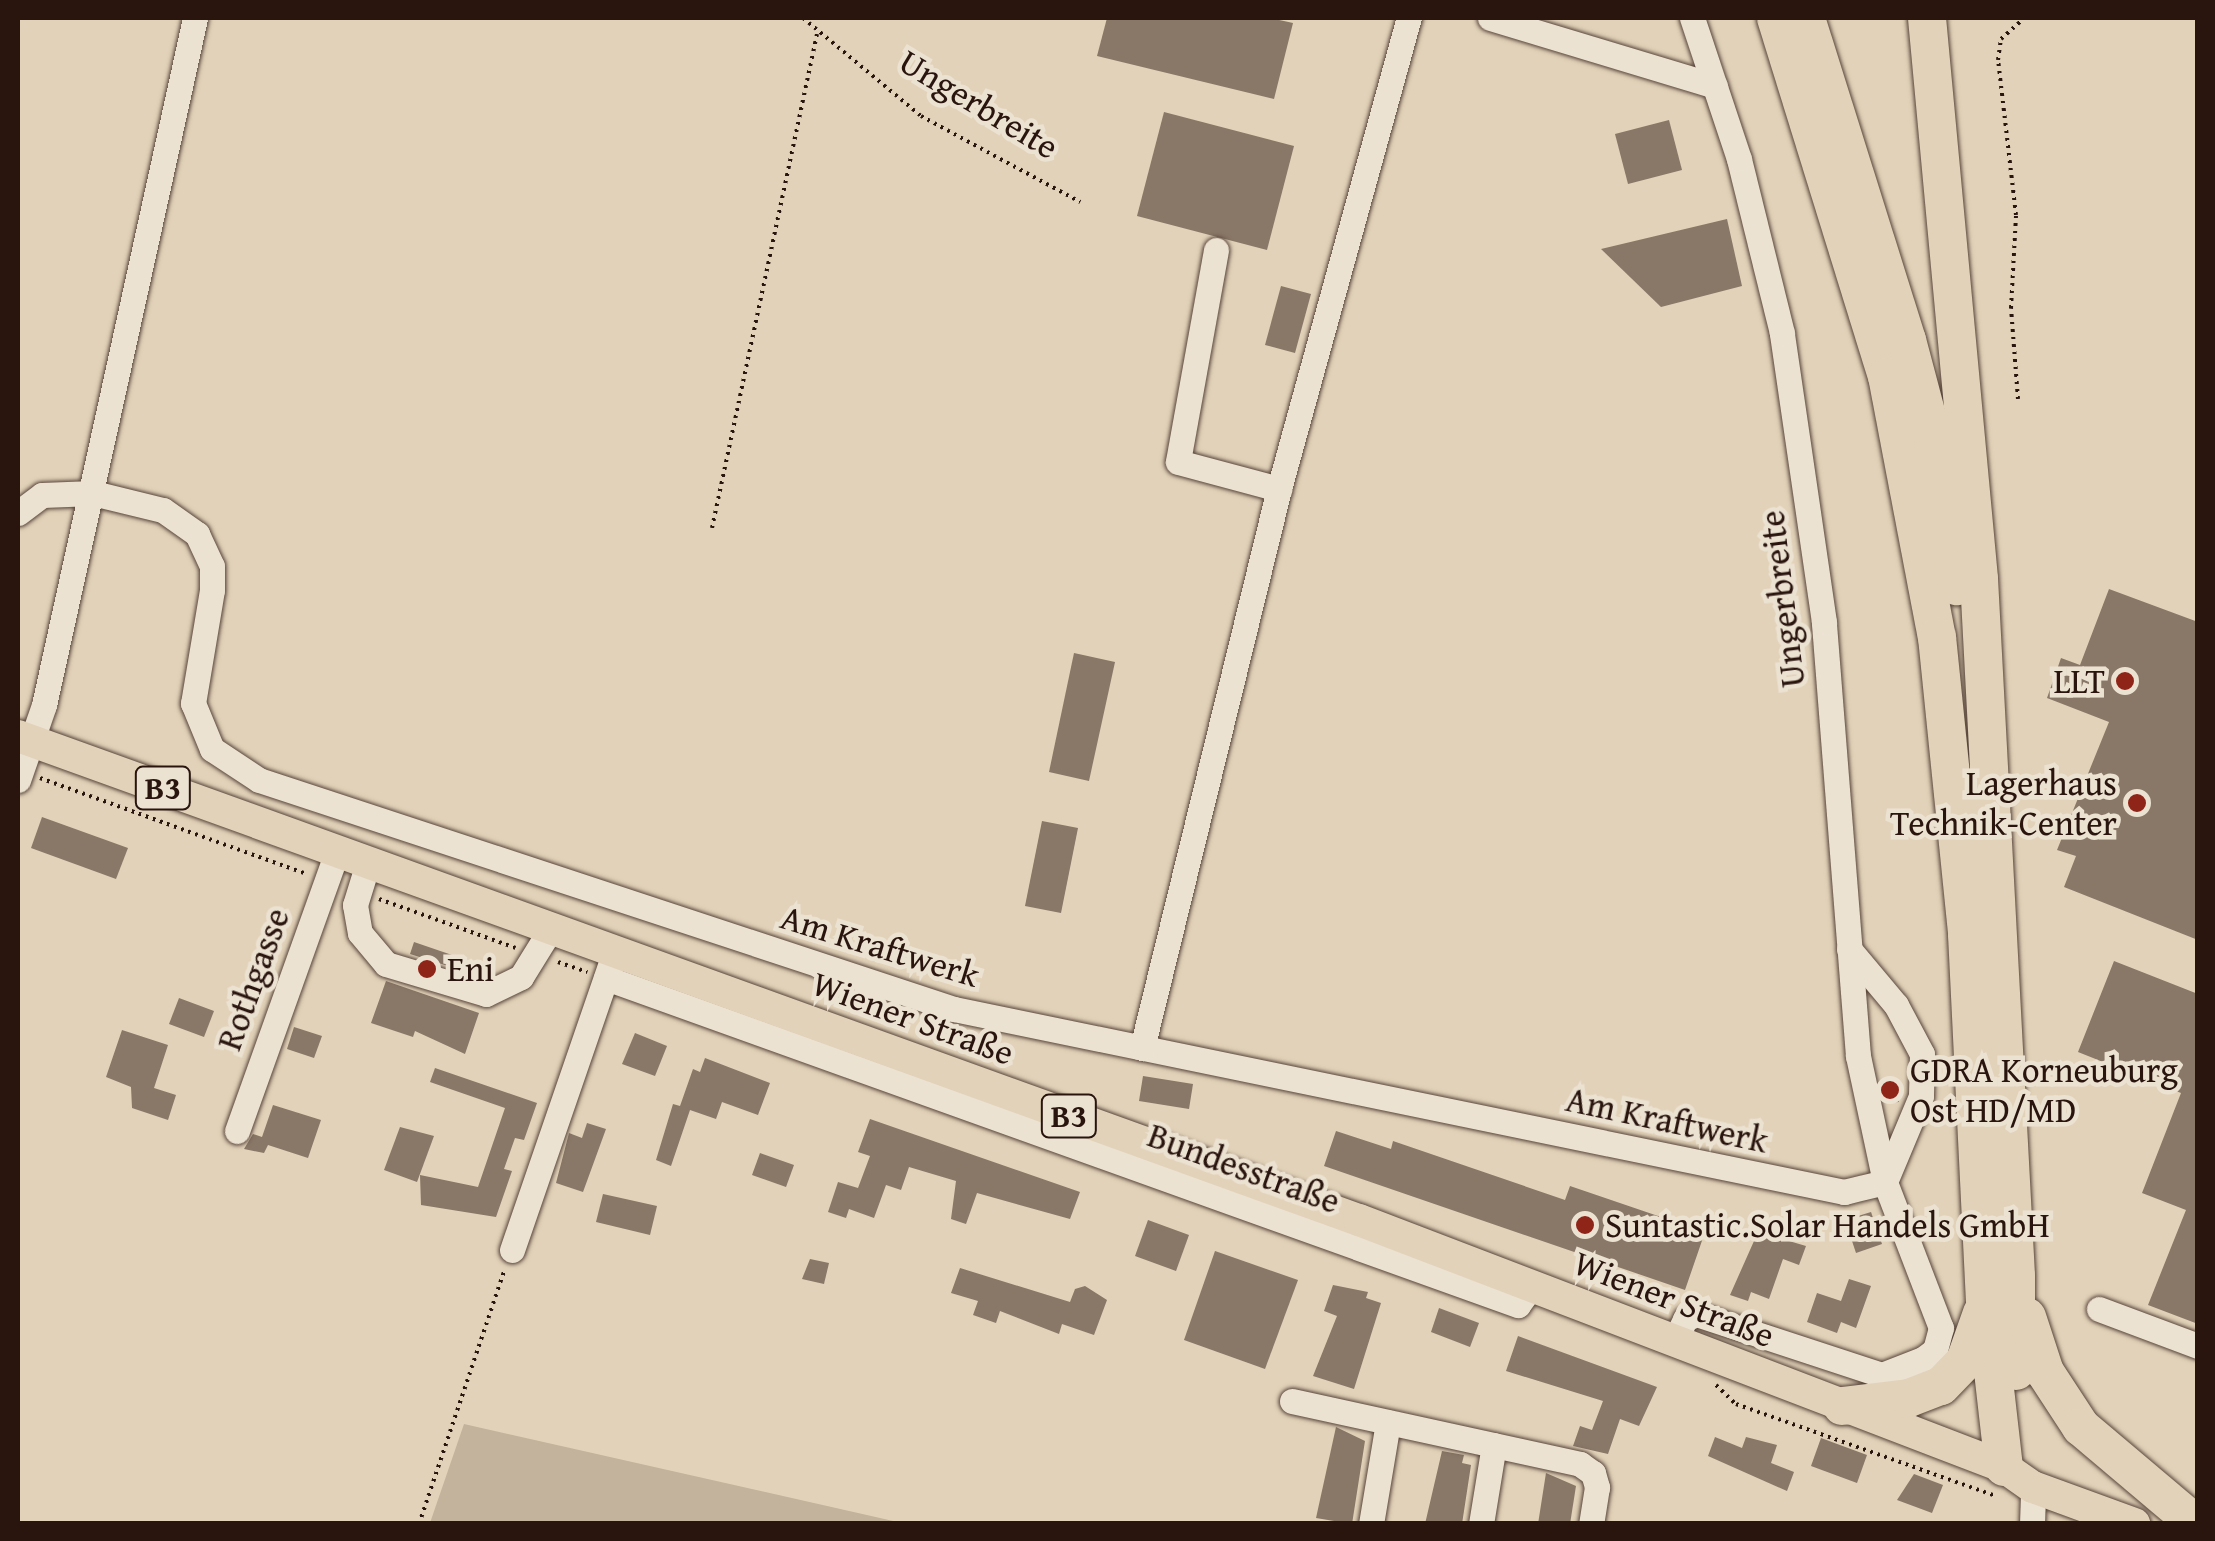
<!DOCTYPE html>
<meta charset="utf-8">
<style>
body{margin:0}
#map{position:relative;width:2215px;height:1541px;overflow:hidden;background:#e2d2b9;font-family:"Gentium Book Plus",serif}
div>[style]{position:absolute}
.green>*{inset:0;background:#c3b29c}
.building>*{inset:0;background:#897767}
.path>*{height:4px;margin-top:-2px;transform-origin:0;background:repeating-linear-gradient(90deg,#29150e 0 2.5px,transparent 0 7.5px)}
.roads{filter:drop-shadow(0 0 2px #574439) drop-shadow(0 0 2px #574439)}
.minor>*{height:25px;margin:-12.5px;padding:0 12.5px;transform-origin:12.5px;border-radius:12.5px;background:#ece2d2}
.major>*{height:32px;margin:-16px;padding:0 16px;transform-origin:16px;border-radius:16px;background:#e2d2b9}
.highway>*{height:38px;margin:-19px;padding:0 19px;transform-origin:19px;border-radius:19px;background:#e2d2b9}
.dots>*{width:28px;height:28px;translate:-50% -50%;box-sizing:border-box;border:5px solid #ece2d2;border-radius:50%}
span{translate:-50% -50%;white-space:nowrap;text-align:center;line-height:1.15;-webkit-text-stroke:9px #ece2d2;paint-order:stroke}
.shield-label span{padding:2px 8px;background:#ece2d2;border:2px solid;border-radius:8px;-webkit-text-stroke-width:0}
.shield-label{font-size:32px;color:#29150e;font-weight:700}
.street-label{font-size:35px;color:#29150e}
.poi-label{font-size:35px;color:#29150e}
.right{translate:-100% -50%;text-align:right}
.left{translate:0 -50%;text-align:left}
.frame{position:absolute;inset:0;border:20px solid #29150e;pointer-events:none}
</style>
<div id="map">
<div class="green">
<i style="clip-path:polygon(464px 1424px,902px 1523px,430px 1523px)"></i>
</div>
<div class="building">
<i style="clip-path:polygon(1107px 18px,1270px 18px,1293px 23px,1274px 99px,1097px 56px)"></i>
<i style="clip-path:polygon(1164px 112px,1294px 146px,1267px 250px,1137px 216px)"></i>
<i style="clip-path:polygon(1669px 120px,1682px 170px,1628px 184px,1615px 134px)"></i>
<i style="clip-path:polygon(1727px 219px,1742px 286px,1661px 307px,1601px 249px)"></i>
<i style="clip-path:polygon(1281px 286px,1311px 294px,1295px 353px,1265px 345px)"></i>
<i style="clip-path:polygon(2109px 589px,2198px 622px,2198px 940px,2064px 887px,2076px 856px,2057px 850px,2109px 722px,2047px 698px,2061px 658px,2080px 665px)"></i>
<i style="clip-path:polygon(1074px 653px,1115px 662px,1089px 781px,1049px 772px)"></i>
<i style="clip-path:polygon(42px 817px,128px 848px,116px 879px,31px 848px)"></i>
<i style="clip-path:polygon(1042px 821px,1078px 828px,1061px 913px,1025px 906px)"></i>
<i style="clip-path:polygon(414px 942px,452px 955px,448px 966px,410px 954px)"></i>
<i style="clip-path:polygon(2114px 961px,2198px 994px,2198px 1324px,2148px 1305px,2186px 1210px,2142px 1193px,2181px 1093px,2078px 1052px)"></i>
<i style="clip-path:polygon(386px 981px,479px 1013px,465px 1054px,415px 1031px,413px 1037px,371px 1023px)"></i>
<i style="clip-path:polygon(179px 998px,214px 1011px,204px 1037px,169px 1024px)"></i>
<i style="clip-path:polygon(294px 1027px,322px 1036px,314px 1058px,287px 1049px)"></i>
<i style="clip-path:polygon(122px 1030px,168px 1045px,154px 1088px,176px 1095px,168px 1120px,132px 1108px,131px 1087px,106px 1077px)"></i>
<i style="clip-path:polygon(635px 1033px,667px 1046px,655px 1076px,622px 1064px)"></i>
<i style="clip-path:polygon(705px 1058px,770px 1083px,758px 1115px,722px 1102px,716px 1119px,690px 1110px,671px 1166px,656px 1160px,673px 1104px,680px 1106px,693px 1069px,700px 1072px)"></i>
<i style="clip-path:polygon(435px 1068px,537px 1103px,524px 1140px,515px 1138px,504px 1169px,512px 1171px,496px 1217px,421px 1205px,420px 1175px,478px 1187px,505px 1108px,430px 1082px)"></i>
<i style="clip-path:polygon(1143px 1076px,1193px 1084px,1189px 1109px,1139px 1101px)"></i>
<i style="clip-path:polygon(1896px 1078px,1899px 1102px,1885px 1103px,1881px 1080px)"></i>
<i style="clip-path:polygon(273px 1105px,321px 1120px,308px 1158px,268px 1145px,264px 1153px,244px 1149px,253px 1134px,262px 1137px)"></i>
<i style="clip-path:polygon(870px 1119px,1080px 1192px,1070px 1219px,977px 1193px,966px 1224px,951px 1219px,956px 1181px,909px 1167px,901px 1190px,886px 1185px,874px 1218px,849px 1209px,846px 1218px,828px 1212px,838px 1182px,858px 1188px,870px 1156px,858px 1152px)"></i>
<i style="clip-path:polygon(587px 1123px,606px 1129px,583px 1192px,556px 1183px,569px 1133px,582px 1138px)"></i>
<i style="clip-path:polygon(400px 1127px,434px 1136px,417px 1182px,384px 1170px)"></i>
<i style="clip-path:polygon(1336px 1131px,1391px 1149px,1393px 1141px,1565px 1200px,1570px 1186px,1705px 1232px,1685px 1290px,1324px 1166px)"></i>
<i style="clip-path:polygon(760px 1153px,794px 1165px,786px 1187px,752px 1175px)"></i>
<i style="clip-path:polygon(603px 1194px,657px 1206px,650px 1235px,596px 1222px)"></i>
<i style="clip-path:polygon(1871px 1212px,1882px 1244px,1856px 1253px,1845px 1220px)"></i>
<i style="clip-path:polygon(1148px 1220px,1189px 1235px,1176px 1271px,1135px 1256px)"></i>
<i style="clip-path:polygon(1758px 1232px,1806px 1246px,1799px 1265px,1783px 1259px,1769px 1299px,1751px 1292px,1748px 1301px,1730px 1295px)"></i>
<i style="clip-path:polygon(1215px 1251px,1298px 1280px,1265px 1369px,1184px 1340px)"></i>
<i style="clip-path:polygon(810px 1259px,829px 1263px,824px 1284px,802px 1279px)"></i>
<i style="clip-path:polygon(960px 1268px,1070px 1302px,1075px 1289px,1085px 1286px,1107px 1300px,1094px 1335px,1062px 1324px,1059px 1334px,1000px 1311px,996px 1323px,973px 1315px,978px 1301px,951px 1293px)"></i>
<i style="clip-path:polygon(1849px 1279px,1871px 1286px,1856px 1328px,1841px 1322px,1837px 1333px,1807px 1322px,1817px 1293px,1841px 1301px)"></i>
<i style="clip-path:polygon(1333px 1285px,1368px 1292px,1366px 1298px,1381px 1303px,1354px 1389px,1313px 1376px,1337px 1316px,1324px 1311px)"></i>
<i style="clip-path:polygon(1439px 1308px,1479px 1323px,1470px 1347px,1431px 1332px)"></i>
<i style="clip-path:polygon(1518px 1336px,1657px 1387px,1639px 1426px,1620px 1419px,1608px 1454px,1573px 1446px,1580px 1426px,1592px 1430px,1603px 1401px,1506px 1371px)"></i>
<i style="clip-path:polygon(1336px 1427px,1365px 1441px,1352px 1524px,1316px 1518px)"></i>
<i style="clip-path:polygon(1715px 1437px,1742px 1448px,1746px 1437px,1777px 1445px,1771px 1463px,1794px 1472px,1787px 1491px,1708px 1456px)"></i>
<i style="clip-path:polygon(1821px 1438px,1867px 1455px,1857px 1483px,1811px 1466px)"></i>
<i style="clip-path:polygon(1442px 1451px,1464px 1455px,1462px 1463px,1471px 1465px,1462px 1524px,1425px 1524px)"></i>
<i style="clip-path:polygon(1546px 1473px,1576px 1486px,1570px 1524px,1538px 1524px)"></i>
<i style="clip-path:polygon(1914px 1474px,1943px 1485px,1932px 1513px,1897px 1500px)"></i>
</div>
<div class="path">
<i style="left:803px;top:18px;width:153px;rotate:39.7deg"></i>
<i style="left:921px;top:116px;width:181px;rotate:28.4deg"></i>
<i style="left:2018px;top:399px;width:91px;rotate:-94.4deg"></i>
<i style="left:2011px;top:308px;width:93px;rotate:-86.9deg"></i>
<i style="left:2016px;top:215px;width:156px;rotate:-96.6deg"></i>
<i style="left:1998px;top:60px;width:21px;rotate:-82deg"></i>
<i style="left:2001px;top:39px;width:31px;rotate:-42deg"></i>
<i style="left:712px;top:528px;width:505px;rotate:-78deg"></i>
<i style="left:40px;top:778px;width:281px;rotate:19.8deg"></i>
<i style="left:379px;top:899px;width:145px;rotate:19.7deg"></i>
<i style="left:558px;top:962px;width:31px;rotate:19deg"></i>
<i style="left:1716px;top:1385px;width:28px;rotate:44deg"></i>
<i style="left:1736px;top:1404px;width:273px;rotate:19.5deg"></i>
<i style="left:419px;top:1524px;width:266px;rotate:-71.4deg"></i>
</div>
<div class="roads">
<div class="minor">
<i style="left:1490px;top:18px;width:235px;rotate:16.8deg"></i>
<i style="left:1216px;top:250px;width:215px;rotate:100.2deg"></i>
<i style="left:1178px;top:462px;width:105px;rotate:15deg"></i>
<i style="left:18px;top:513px;width:30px;rotate:-37deg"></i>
<i style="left:42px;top:495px;width:51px;rotate:-2.2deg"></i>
<i style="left:93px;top:493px;width:72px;rotate:13.7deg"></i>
<i style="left:163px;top:510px;width:42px;rotate:35.2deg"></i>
<i style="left:197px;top:534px;width:35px;rotate:65deg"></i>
<i style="left:212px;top:566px;width:24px;rotate:90deg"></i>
<i style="left:212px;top:590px;width:115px;rotate:99.5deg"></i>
<i style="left:193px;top:703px;width:50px;rotate:67.6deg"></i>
<i style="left:212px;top:749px;width:56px;rotate:33.4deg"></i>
<i style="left:259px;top:780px;width:732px;rotate:18.24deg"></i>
<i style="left:954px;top:1009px;width:909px;rotate:11.62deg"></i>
<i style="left:1844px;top:1192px;width:42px;rotate:-13.7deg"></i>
<i style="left:18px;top:780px;width:79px;rotate:-70.9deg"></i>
<i style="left:44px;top:705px;width:703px;rotate:-77.6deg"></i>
<i style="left:368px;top:863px;width:44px;rotate:107.2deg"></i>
<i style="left:355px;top:905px;width:28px;rotate:80deg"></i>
<i style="left:360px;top:933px;width:40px;rotate:50deg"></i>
<i style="left:386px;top:964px;width:104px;rotate:16.7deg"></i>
<i style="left:486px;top:994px;width:39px;rotate:-26deg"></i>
<i style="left:521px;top:977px;width:55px;rotate:-58.3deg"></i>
<i style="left:1849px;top:949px;width:73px;rotate:50deg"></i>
<i style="left:1896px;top:1005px;width:55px;rotate:62deg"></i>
<i style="left:1922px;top:1054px;width:42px;rotate:91.4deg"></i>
<i style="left:1921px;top:1096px;width:93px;rotate:112.7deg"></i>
<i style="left:606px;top:978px;width:969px;rotate:19.73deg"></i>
<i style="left:1518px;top:1305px;width:22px;rotate:-54deg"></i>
<i style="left:1142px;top:1048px;width:576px;rotate:-76.23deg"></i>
<i style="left:1279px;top:489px;width:489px;rotate:-74.6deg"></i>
<i style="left:237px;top:1131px;width:297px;rotate:-70.3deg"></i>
<i style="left:512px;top:1250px;width:304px;rotate:-71deg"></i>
<i style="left:2099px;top:1309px;width:106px;rotate:20.5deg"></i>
<i style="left:1674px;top:1342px;width:25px;rotate:-64deg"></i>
<i style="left:1685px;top:1319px;width:12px;rotate:-24deg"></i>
<i style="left:1696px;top:1314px;width:196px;rotate:18.2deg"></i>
<i style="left:1882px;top:1375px;width:44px;rotate:-21.3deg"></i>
<i style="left:1923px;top:1359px;width:15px;rotate:-37deg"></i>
<i style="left:1935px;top:1350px;width:23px;rotate:-75deg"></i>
<i style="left:1941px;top:1328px;width:156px;rotate:-111deg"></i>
<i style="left:1885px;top:1182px;width:129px;rotate:-102.1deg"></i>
<i style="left:1858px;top:1056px;width:435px;rotate:-94.5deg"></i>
<i style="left:1824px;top:622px;width:292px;rotate:-98.3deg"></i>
<i style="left:1782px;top:333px;width:179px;rotate:-103.9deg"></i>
<i style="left:1739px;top:159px;width:149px;rotate:-108.4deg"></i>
<i style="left:1292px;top:1401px;width:295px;rotate:12.3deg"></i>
<i style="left:1580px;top:1464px;width:16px;rotate:35deg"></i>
<i style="left:1593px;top:1473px;width:15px;rotate:74deg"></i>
<i style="left:1597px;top:1487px;width:37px;rotate:99deg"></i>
<i style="left:1371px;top:1524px;width:103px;rotate:-80.5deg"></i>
<i style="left:1481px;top:1524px;width:80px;rotate:-80.7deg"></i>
<i style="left:2032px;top:1524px;width:37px;rotate:-88deg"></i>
</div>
<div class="major">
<i style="left:18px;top:736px;width:1426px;rotate:19.85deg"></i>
<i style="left:1359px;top:1220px;width:691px;rotate:20.95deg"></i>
<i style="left:2004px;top:1467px;width:35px;rotate:35deg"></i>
<i style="left:2033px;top:1487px;width:108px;rotate:20.1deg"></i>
</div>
<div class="highway">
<i style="left:1776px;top:18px;width:375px;rotate:72.8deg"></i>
<i style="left:1887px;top:376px;width:266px;rotate:79.2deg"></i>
<i style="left:1937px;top:637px;width:299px;rotate:84.2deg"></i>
<i style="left:1967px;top:934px;width:367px;rotate:87.2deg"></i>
<i style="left:1985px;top:1301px;width:167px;rotate:83.5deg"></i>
<i style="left:1806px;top:18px;width:337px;rotate:72.6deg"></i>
<i style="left:1907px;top:340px;width:110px;rotate:75.2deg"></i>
<i style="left:1935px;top:446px;width:142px;rotate:81.1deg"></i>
<i style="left:1927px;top:18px;width:563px;rotate:84.7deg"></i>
<i style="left:1979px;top:579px;width:698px;rotate:86.96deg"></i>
<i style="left:2016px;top:1276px;width:95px;rotate:90deg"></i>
<i style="left:2027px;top:1317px;width:58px;rotate:71.9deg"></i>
<i style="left:2045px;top:1372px;width:66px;rotate:56.8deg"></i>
<i style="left:2081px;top:1427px;width:143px;rotate:40.2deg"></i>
<i style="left:1842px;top:1406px;width:67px;rotate:-6.8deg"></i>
<i style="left:1909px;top:1398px;width:34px;rotate:-21deg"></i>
<i style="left:1941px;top:1386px;width:35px;rotate:-46deg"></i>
<i style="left:1965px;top:1361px;width:51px;rotate:-70.5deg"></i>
</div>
</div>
<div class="dots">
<i style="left:2125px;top:681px;background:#8f2418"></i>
<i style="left:2137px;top:803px;background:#8f2418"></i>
<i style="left:427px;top:969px;background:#8f2418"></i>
<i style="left:1890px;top:1090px;background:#8f2418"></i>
<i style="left:1585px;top:1225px;background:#8f2418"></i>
</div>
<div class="shield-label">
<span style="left:163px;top:788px">B3</span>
<span style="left:1069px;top:1116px">B3</span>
</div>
<div class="street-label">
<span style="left:979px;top:104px;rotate:31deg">Ungerbreite</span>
<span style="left:1782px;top:599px;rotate:-97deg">Ungerbreite</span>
<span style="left:880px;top:946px;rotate:17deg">Am Kraftwerk</span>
<span style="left:253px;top:979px;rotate:-70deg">Rothgasse</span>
<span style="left:913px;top:1018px;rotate:20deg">Wiener Straße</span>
<span style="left:1667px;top:1120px;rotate:12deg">Am Kraftwerk</span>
<span style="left:1244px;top:1168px;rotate:20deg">Bundesstraße</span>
<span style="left:1674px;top:1299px;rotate:21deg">Wiener Straße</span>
</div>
<div class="poi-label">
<span class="right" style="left:2105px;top:681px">LLT</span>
<span class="right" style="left:2117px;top:803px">Lagerhaus<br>Technik-Center</span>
<span class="left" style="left:447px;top:969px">Eni</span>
<span class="left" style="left:1910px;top:1090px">GDRA Korneuburg<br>Ost HD/MD</span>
<span class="left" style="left:1605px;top:1225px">Suntastic.Solar Handels GmbH</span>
</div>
<div class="frame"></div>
</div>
